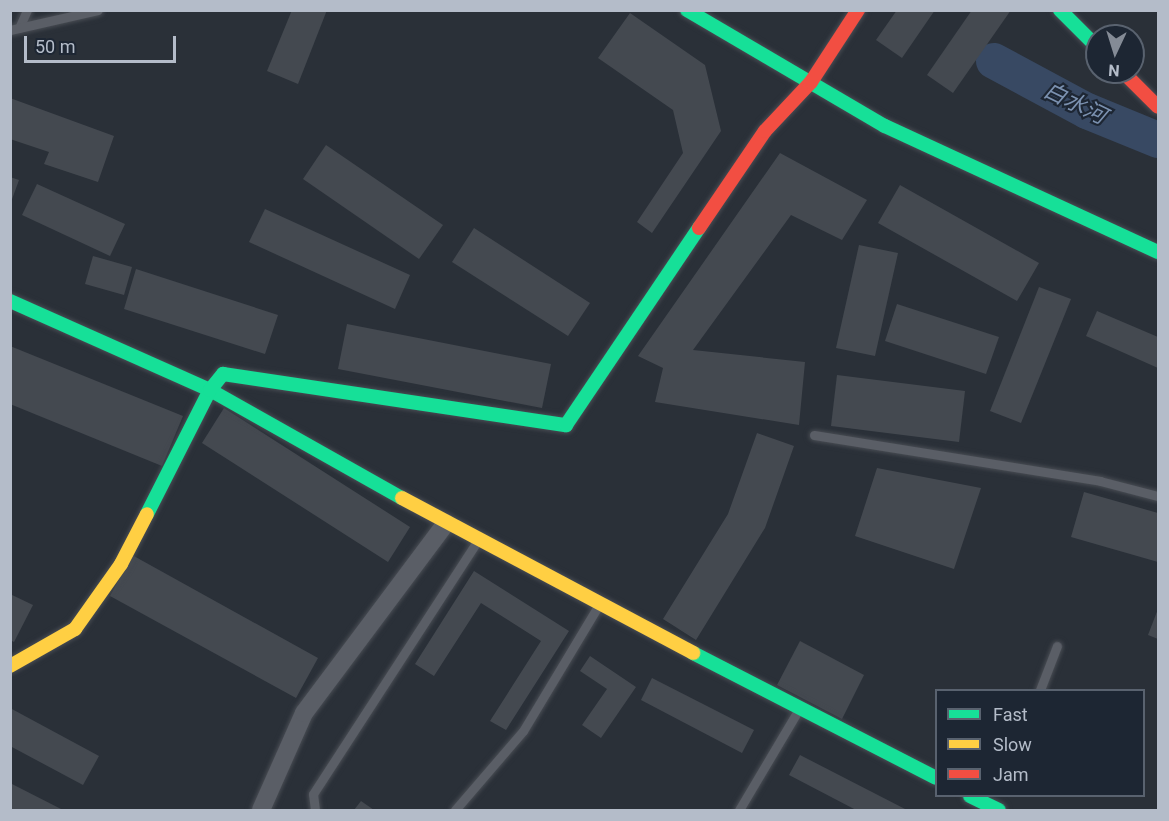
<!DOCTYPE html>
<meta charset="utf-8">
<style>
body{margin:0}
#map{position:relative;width:1169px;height:821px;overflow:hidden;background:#2a3038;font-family:Roboto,"Noto Sans SC",sans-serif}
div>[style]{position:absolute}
.river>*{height:36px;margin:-18px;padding:0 18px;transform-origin:18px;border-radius:18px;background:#384963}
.building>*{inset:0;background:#444950}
.roads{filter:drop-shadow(0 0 2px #484c53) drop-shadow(0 0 2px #484c53)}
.lane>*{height:9px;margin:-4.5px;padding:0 4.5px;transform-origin:4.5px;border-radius:4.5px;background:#5a5e66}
.street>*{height:18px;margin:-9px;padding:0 9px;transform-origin:9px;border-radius:9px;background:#5a5e66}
.fast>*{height:14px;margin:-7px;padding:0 7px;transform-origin:7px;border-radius:7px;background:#16e098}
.slow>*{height:14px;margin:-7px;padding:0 7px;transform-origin:7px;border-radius:7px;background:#ffcf43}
.jam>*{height:14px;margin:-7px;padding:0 7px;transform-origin:7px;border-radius:7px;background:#f24e42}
span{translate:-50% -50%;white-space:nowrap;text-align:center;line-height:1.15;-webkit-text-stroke:4.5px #1d2633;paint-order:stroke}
.water-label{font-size:22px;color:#7c92b1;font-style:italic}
.frame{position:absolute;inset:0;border:12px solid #b4bcc9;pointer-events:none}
.legend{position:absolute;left:935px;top:689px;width:210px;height:108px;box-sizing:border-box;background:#1d2633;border:2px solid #59626f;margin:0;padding:8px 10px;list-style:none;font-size:18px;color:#b4bcc9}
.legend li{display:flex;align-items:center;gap:12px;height:30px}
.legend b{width:30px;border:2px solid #59626f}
.north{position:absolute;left:1085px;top:24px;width:60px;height:60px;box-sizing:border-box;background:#1d2633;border:2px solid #59626f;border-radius:50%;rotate:184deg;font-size:16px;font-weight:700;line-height:24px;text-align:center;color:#b4bcc9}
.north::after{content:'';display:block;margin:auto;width:21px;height:27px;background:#848b96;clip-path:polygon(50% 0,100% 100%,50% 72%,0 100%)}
.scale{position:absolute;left:24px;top:36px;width:152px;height:27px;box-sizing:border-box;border:3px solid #b4bcc9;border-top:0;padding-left:8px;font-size:18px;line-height:21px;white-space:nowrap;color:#b4bcc9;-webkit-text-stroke:4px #1d2633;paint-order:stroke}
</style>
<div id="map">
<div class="river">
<i style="left:994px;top:61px;width:106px;rotate:28.3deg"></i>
<i style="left:1087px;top:111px;width:77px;rotate:22.2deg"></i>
</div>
<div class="building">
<i style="clip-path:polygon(292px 10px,327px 10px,298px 84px,267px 71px)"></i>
<i style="clip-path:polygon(897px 10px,935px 10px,902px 58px,876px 40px)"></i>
<i style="clip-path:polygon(972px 10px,1011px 10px,953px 93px,927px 75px)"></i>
<i style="clip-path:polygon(630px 13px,705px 65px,721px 131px,652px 233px,637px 222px,683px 153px,673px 110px,598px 58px)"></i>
<i style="clip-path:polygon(10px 98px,114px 136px,98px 182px,44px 164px,49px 152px,10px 139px)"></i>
<i style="clip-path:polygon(326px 145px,443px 225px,419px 259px,303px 179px)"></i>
<i style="clip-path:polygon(780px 153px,867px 200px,842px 240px,791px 215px,693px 350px,805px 362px,799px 425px,655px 402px,663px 368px,638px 356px)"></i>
<i style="clip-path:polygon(10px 177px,19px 180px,11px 202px,10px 202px)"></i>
<i style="clip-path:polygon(37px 184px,125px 224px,110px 256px,22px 215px)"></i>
<i style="clip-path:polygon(900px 185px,1039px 263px,1017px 301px,878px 223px)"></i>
<i style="clip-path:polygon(265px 209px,410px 275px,395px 309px,249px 242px)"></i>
<i style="clip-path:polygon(474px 228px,590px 303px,568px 336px,452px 262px)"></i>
<i style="clip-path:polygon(859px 245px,898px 253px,875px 356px,836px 348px)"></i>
<i style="clip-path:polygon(93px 256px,132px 267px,124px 295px,85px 284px)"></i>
<i style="clip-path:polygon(136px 269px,278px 315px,265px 354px,124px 309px)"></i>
<i style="clip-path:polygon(1039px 287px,1071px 299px,1021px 423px,990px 411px)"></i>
<i style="clip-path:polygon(897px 304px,999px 337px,986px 374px,885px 341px)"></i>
<i style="clip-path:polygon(1097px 311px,1158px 337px,1158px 368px,1086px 336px)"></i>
<i style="clip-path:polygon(347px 324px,551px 364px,542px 408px,338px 369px)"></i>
<i style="clip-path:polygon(10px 346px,183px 416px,162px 466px,10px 404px)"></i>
<i style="clip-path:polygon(837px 375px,965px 391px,959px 442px,831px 426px)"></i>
<i style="clip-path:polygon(224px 408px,410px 527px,388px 562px,202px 443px)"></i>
<i style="clip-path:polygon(757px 433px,794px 446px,765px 528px,696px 640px,663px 619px,728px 514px)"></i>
<i style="clip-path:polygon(877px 468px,981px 488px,954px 569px,855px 536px)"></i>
<i style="clip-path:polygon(1084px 492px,1158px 513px,1158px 562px,1071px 537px)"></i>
<i style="clip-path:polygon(132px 555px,318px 658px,296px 698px,110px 596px)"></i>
<i style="clip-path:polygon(474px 571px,569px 631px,506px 730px,490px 721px,541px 641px,481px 603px,434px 676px,415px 664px)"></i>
<i style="clip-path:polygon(10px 594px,33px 605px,14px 642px,10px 640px)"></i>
<i style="clip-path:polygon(1158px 609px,1158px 639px,1148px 635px)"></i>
<i style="clip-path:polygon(800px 641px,864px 675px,842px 719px,777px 685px)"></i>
<i style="clip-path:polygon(590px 656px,636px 687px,601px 738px,582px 725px,607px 689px,580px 671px)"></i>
<i style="clip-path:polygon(652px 678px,754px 730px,742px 753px,641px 700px)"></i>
<i style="clip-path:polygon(10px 708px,99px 756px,83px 785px,10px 746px)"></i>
<i style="clip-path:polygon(800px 755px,907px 810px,856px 810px,789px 775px)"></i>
<i style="clip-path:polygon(10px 783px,63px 810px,10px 810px)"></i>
<i style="clip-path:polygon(361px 801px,374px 810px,354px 810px)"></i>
</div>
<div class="roads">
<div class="lane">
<i style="left:19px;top:28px;width:20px;rotate:-66deg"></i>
<i style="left:10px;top:30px;width:90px;rotate:-12.8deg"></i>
<i style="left:814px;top:435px;width:290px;rotate:9.1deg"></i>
<i style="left:1100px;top:481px;width:60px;rotate:14.5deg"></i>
<i style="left:1040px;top:690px;width:47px;rotate:-68.9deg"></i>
<i style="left:315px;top:810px;width:16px;rotate:-97deg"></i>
<i style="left:313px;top:794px;width:299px;rotate:-57deg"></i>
<i style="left:455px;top:810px;width:104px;rotate:-49.3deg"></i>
<i style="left:523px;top:731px;width:146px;rotate:-59deg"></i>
<i style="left:739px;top:810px;width:117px;rotate:-59.3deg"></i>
</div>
<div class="street">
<i style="left:261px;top:810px;width:106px;rotate:-66.1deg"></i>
<i style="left:304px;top:713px;width:237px;rotate:-53.2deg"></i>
</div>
<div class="fast">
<i style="left:687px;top:10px;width:229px;rotate:30.4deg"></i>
<i style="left:885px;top:126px;width:301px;rotate:24.8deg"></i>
<i style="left:1060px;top:10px;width:52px;rotate:45deg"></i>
<i style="left:10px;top:301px;width:219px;rotate:24deg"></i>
<i style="left:210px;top:390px;width:220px;rotate:29.4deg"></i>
<i style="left:147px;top:514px;width:139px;rotate:-63.1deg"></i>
<i style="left:210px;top:390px;width:21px;rotate:-51deg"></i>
<i style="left:223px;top:374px;width:347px;rotate:8.5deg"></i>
<i style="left:566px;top:425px;width:238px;rotate:-56deg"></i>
<i style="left:693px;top:653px;width:273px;rotate:27.2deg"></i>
<i style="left:970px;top:796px;width:32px;rotate:26deg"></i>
</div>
<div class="slow">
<i style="left:402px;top:498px;width:330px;rotate:28deg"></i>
<i style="left:10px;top:666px;width:75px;rotate:-29.6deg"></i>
<i style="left:75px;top:629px;width:80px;rotate:-54.7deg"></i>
<i style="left:121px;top:564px;width:56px;rotate:-62.5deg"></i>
</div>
<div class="jam">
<i style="left:1123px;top:72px;width:49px;rotate:45deg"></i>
<i style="left:699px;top:228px;width:117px;rotate:-55.8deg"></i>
<i style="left:765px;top:131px;width:67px;rotate:-46.8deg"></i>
<i style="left:811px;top:82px;width:86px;rotate:-56.9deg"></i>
</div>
</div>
<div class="water-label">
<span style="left:1075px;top:103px;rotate:26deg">白水河</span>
</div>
<div class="frame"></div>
<ul class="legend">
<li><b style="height:8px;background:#16e098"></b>Fast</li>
<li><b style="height:8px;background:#ffcf43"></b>Slow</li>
<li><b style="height:8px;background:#f24e42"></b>Jam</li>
</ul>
<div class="north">N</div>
<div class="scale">50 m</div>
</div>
